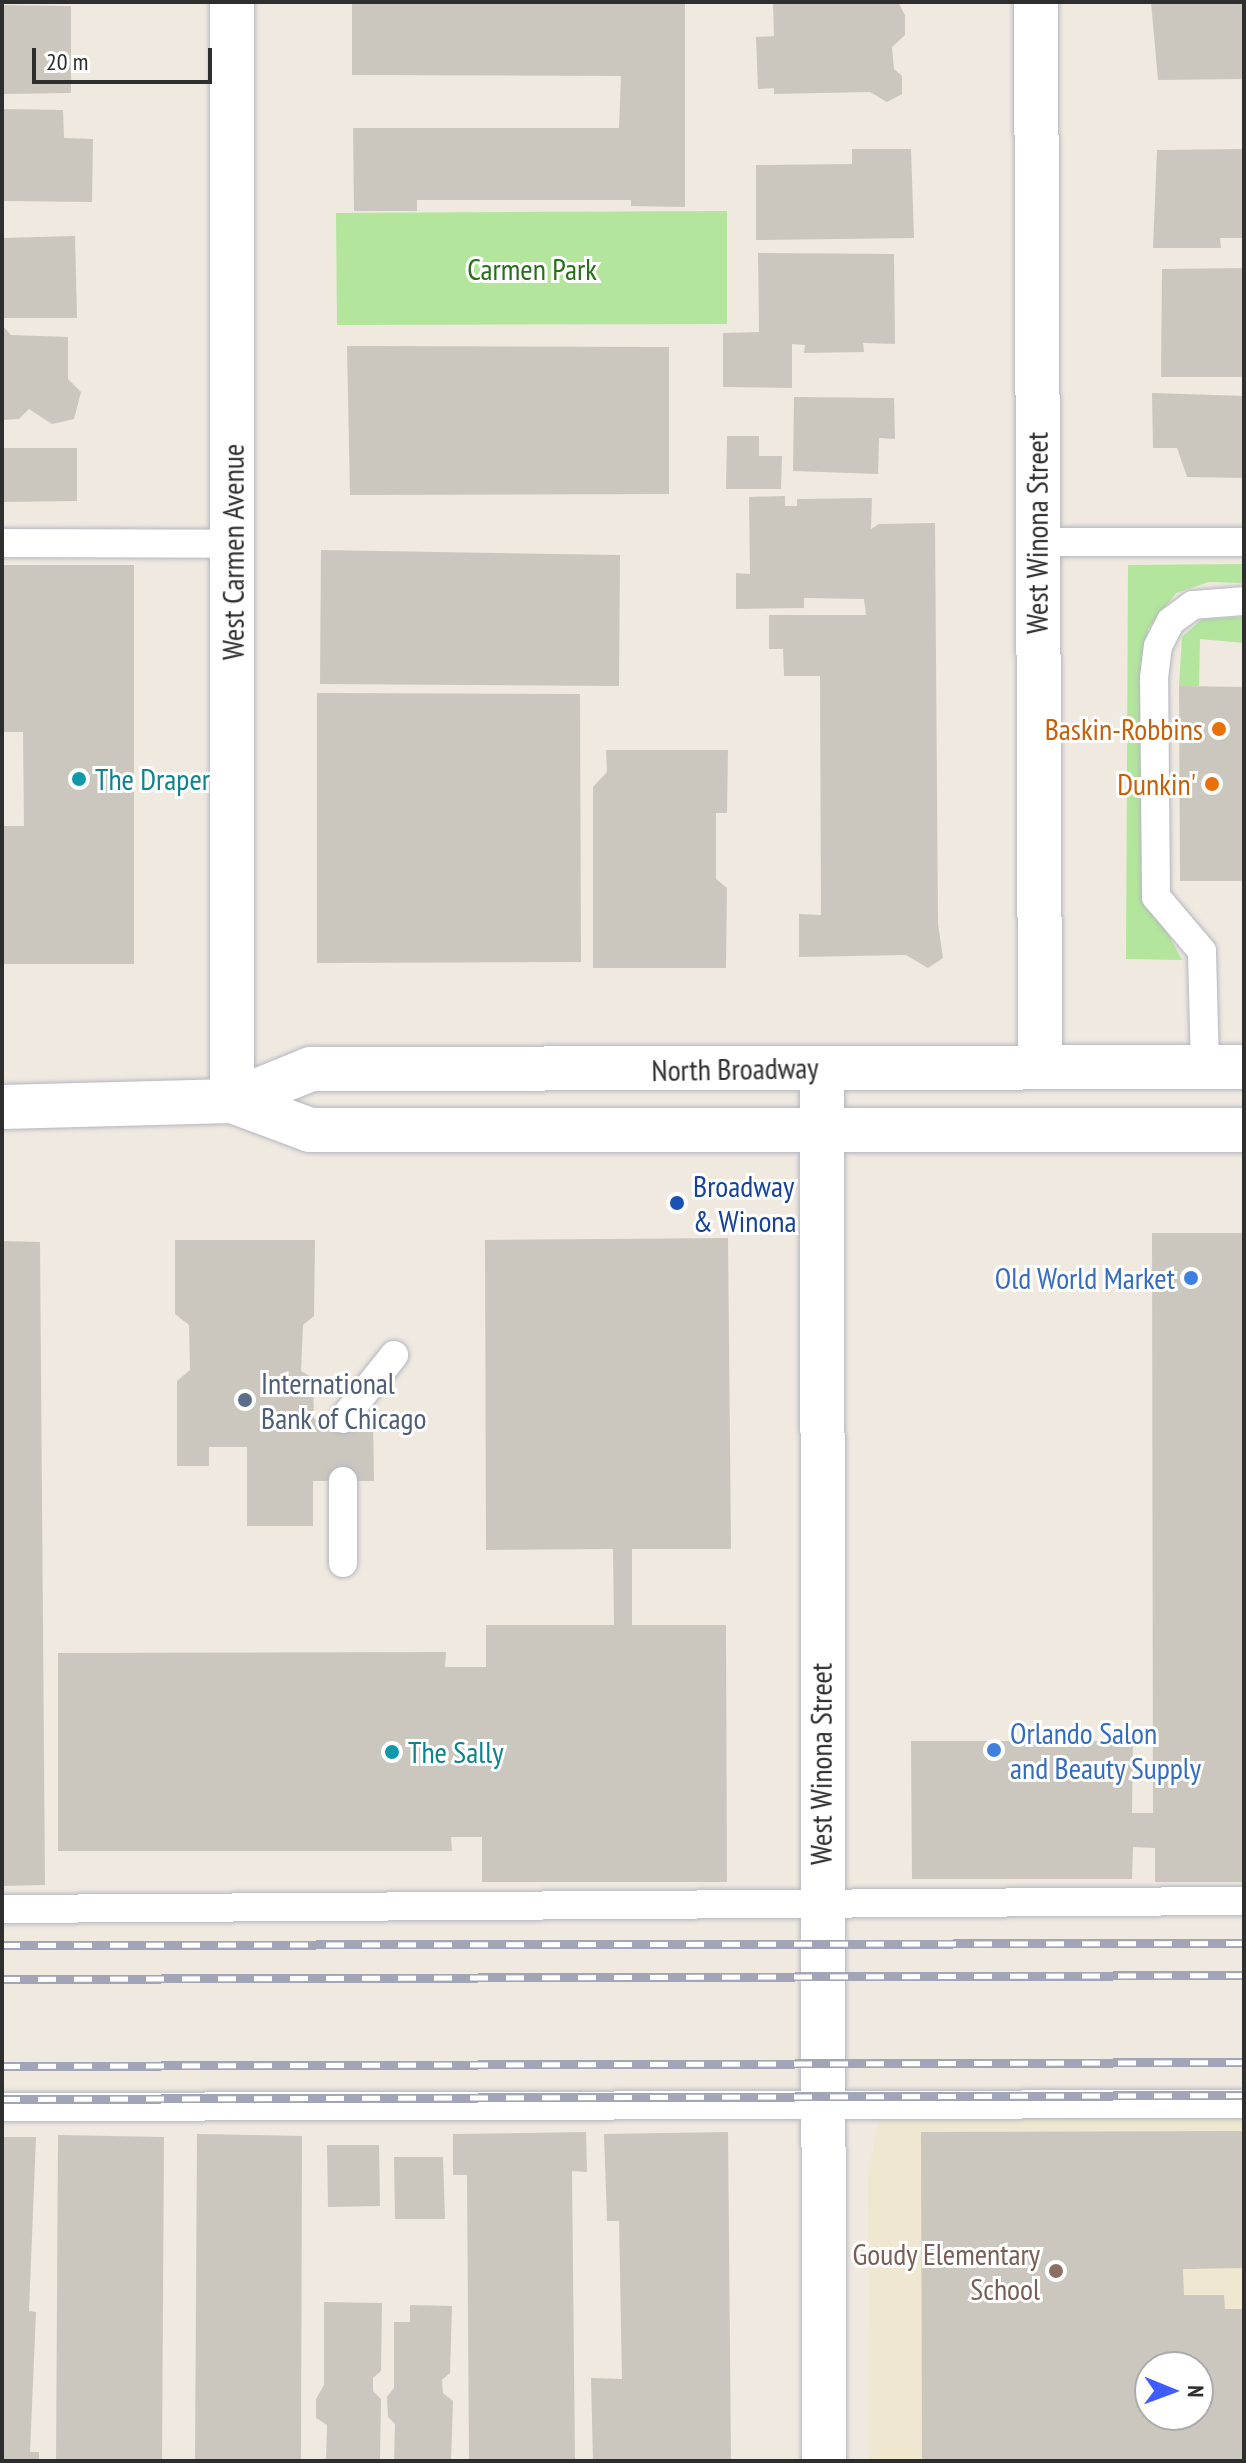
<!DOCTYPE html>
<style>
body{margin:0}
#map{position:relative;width:1246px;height:2463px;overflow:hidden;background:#efe9e0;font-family:"PT Sans Narrow",sans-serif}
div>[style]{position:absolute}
.education>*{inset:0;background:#f0e7d0}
.green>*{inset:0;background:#b3e69c}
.building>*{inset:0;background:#cbc7be}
.roads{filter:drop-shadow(0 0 2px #b4b6c1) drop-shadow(0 0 2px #b4b6c1)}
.service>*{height:28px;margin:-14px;padding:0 14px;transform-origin:14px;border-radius:14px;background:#fff}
.minor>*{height:44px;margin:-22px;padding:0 22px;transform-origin:22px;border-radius:22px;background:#fff}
.secondary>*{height:44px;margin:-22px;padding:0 22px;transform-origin:22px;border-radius:22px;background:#fff}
.rail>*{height:9px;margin-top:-4.5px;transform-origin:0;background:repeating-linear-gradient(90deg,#fff 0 18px,#a2a5b8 0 36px);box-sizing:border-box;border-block:2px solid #a2a5b8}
.dots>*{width:22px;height:22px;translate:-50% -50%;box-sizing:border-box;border:4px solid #fff;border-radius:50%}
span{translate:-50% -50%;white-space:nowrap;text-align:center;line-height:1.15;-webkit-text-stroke:6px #fff;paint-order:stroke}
.park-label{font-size:30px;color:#286f19}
.street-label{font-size:30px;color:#2e2e2e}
.food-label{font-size:30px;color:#c56008}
.right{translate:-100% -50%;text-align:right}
.culture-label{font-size:30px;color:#0d838f}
.left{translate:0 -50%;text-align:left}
.transit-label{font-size:30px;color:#164399}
.shop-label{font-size:30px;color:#366cbe}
.service-label{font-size:30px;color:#4e5e75}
.education-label{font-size:30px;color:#785e54}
.frame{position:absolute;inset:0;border:4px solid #2e2e2e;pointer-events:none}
.north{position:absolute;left:1134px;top:2351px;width:80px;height:80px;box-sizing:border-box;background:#fff;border:2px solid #ababab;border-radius:50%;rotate:91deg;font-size:22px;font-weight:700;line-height:32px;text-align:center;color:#2e2e2e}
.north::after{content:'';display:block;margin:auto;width:28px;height:36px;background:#3e5cff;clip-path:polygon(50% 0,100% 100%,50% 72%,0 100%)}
.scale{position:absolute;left:32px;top:48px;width:180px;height:36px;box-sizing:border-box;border:4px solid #2e2e2e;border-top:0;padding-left:10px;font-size:24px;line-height:28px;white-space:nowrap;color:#2e2e2e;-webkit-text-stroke:6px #fff;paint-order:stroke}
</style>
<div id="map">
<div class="education">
<i style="clip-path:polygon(evenodd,1244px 2104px,1244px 2461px,870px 2461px,868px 2174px,882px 2105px,1244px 2104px,1150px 2367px,1198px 2367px,1198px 2415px,1150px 2415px,1150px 2367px)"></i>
</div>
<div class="green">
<i style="clip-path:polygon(727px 211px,727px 324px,337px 325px,336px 213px)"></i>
<i style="clip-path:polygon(1244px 564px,1244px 583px,1209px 582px,1176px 593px,1148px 629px,1162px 922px,1182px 960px,1126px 959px,1128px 565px)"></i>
<i style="clip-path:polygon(1244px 617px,1244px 643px,1200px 639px,1199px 686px,1179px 686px,1182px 637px,1202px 619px)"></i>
</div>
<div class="building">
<i style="clip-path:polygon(352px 2px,685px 2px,685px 207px,631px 206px,631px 200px,417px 200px,417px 211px,354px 211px,353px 128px,619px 128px,621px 76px,352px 75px)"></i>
<i style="clip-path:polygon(773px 2px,898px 2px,905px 15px,905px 35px,892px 47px,894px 69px,902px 76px,902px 94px,887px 102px,870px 92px,774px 94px,774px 88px,758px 89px,756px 37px,774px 36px)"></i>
<i style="clip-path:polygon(1151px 2px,1244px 2px,1244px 79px,1158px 80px)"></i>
<i style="clip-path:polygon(2px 5px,71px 6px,71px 93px,2px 94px)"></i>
<i style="clip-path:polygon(2px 109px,63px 110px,64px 138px,93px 139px,92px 202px,2px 201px)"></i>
<i style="clip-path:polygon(852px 149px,911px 149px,914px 238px,756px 240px,756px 165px,852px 164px)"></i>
<i style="clip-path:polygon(1244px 149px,1244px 238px,1220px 238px,1221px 248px,1153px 248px,1157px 150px)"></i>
<i style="clip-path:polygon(75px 236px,77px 318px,2px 318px,2px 238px)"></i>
<i style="clip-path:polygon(758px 253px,894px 254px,895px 344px,863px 343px,864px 352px,804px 353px,805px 345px,792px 344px,792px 388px,723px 387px,723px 333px,759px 332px)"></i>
<i style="clip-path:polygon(1244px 268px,1244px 377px,1161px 377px,1162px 269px)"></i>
<i style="clip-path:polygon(2px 325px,11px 335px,68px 337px,68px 379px,81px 392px,74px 419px,52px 424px,29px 409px,19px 419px,2px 420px)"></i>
<i style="clip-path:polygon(347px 346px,669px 347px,669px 494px,350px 495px)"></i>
<i style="clip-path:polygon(1152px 393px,1244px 396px,1244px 478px,1187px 477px,1177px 448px,1153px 448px)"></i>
<i style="clip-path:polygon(794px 397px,894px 398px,895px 439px,879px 438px,878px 474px,793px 471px)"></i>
<i style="clip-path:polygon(727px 436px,759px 436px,759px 456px,782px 456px,781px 489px,726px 489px)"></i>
<i style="clip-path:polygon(2px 448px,77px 448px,77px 501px,2px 502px)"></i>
<i style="clip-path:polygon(785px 496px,785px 506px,797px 506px,797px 499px,872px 498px,871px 529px,879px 524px,935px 523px,938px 924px,943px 958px,928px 968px,906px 955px,799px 957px,799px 914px,821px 915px,820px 676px,784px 676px,783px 649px,769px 649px,769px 615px,866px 615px,864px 599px,804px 598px,804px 608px,736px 609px,736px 573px,750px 574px,749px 497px)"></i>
<i style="clip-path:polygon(321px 550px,620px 555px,619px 686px,320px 684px)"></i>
<i style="clip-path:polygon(2px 565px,134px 565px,134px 964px,2px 964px,2px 826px,24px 826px,23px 732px,2px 732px)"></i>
<i style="clip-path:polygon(1179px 686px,1244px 687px,1244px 881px,1180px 881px)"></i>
<i style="clip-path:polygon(317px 693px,580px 694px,581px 962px,317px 963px)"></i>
<i style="clip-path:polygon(606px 750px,728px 750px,727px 813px,716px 813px,716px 879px,727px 888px,726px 968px,593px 968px,593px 787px,607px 772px)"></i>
<i style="clip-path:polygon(1152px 1233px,1244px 1233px,1244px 1882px,1155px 1882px,1155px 1848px,1133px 1847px,1132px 1879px,912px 1879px,911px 1741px,1133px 1741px,1132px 1813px,1153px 1813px)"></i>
<i style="clip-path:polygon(728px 1238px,731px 1549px,632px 1549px,632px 1625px,726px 1625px,727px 1882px,482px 1882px,482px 1837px,451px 1837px,452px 1851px,58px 1851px,58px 1653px,446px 1652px,445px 1667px,486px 1667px,486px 1625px,614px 1625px,613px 1549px,486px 1550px,485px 1240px)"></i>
<i style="clip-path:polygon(175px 1240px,315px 1240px,314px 1316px,303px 1325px,301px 1371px,313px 1378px,314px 1419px,373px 1419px,374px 1481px,313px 1481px,313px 1526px,247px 1526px,247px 1447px,209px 1447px,209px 1466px,177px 1466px,177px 1381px,190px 1370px,189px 1325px,175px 1314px)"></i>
<i style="clip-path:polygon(2px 1241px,40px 1242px,45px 1885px,2px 1886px)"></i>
<i style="clip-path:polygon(evenodd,1244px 2131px,1244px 2268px,1183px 2269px,1184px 2295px,1224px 2295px,1225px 2309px,1244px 2309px,1244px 2461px,922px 2461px,921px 2132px,1244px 2131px,1150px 2367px,1198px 2367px,1198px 2415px,1150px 2415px,1150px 2367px)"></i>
<i style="clip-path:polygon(586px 2132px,587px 2172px,572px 2171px,575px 2461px,469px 2461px,467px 2175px,453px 2175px,453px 2134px)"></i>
<i style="clip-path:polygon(728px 2132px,731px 2461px,593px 2461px,591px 2378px,622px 2379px,619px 2221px,607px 2221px,604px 2134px)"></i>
<i style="clip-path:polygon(197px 2134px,302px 2136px,301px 2461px,195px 2461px)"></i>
<i style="clip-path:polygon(58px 2135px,164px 2137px,162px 2461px,56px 2461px)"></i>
<i style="clip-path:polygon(2px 2137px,36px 2137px,29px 2311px,36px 2312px,30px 2452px,39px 2452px,39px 2461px,2px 2461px)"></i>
<i style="clip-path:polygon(327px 2145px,379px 2145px,380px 2206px,328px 2207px)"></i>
<i style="clip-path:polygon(394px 2157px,443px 2157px,445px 2219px,395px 2219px)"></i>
<i style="clip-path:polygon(324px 2302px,382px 2303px,381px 2371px,373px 2378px,373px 2391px,381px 2399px,380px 2461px,326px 2461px,327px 2425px,316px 2418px,316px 2399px,324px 2385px)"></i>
<i style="clip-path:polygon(410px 2305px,452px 2306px,450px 2373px,442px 2380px,443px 2393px,453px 2401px,451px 2461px,394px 2461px,395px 2424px,388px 2417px,387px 2397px,394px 2388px,394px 2322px,410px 2322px)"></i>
</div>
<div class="roads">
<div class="service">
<i style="left:1037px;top:542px;width:207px"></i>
<i style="left:2px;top:543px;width:231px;rotate:0.2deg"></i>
<i style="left:1205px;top:1067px;width:116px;rotate:-91.5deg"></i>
<i style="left:1202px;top:951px;width:71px;rotate:-130.4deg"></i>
<i style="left:1156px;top:897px;width:219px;rotate:-90.5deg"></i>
<i style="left:1154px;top:678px;width:32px;rotate:-83deg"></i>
<i style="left:1158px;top:646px;width:28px;rotate:-63deg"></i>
<i style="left:1171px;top:621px;width:27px;rotate:-36deg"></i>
<i style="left:1193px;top:605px;width:51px;rotate:-4.5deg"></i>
<i style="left:343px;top:1419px;width:82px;rotate:-51.4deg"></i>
<i style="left:343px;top:1481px;width:82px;rotate:90deg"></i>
<i style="left:2px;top:1909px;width:1242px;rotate:-0.37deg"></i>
<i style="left:2px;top:2107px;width:1242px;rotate:-0.14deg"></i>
</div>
<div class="minor">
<i style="left:232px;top:2px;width:1099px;rotate:90deg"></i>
<i style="left:1036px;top:2px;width:1063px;rotate:89.78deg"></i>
<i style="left:822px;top:1068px;width:1393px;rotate:89.92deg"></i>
</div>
<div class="secondary">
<i style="left:232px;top:1101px;width:83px;rotate:20.4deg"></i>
<i style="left:310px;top:1130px;width:934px"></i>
<i style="left:2px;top:1107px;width:230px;rotate:-1.5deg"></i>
<i style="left:232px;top:1101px;width:85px;rotate:-22.1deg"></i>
<i style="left:311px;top:1069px;width:933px;rotate:-0.12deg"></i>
</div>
</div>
<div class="rail">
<i style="left:2px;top:1945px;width:1242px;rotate:-0.09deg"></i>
<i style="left:2px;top:1979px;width:1242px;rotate:-0.18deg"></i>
<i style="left:2px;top:2066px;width:1242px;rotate:-0.18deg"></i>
<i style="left:2px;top:2099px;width:1242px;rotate:-0.18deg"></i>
</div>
<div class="dots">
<i style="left:1219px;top:729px;background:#e8710a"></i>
<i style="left:79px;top:779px;background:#0f9aa8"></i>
<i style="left:1212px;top:784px;background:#e8710a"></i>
<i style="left:677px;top:1203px;background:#1a4fb4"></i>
<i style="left:1191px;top:1278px;background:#3f7fe0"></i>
<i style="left:245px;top:1400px;background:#5c6f8a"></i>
<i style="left:994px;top:1750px;background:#3f7fe0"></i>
<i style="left:392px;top:1752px;background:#0f9aa8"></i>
<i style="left:1056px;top:2271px;background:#8d6e63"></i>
</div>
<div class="park-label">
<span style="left:532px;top:269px">Carmen Park</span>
</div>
<div class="street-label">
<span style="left:1037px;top:533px;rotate:-90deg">West Winona Street</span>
<span style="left:233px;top:552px;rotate:-90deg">West Carmen Avenue</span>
<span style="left:735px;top:1069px;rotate:-1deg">North Broadway</span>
<span style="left:821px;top:1764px;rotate:-90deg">West Winona Street</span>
</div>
<div class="food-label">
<span class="right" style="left:1203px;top:729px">Baskin-Robbins</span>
<span class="right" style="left:1196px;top:784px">Dunkin'</span>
</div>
<div class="culture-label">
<span class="left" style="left:95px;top:779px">The Draper</span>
<span class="left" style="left:408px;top:1752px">The Sally</span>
</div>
<div class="transit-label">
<span class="left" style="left:693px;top:1203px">Broadway<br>&amp; Winona</span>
</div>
<div class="shop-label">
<span class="right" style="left:1175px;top:1278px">Old World Market</span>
<span class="left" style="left:1010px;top:1750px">Orlando Salon<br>and Beauty Supply</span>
</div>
<div class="service-label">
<span class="left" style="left:261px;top:1400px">International<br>Bank of Chicago</span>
</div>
<div class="education-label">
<span class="right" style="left:1040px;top:2271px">Goudy Elementary<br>School</span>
</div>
<div class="frame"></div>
<div class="north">N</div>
<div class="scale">20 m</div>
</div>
